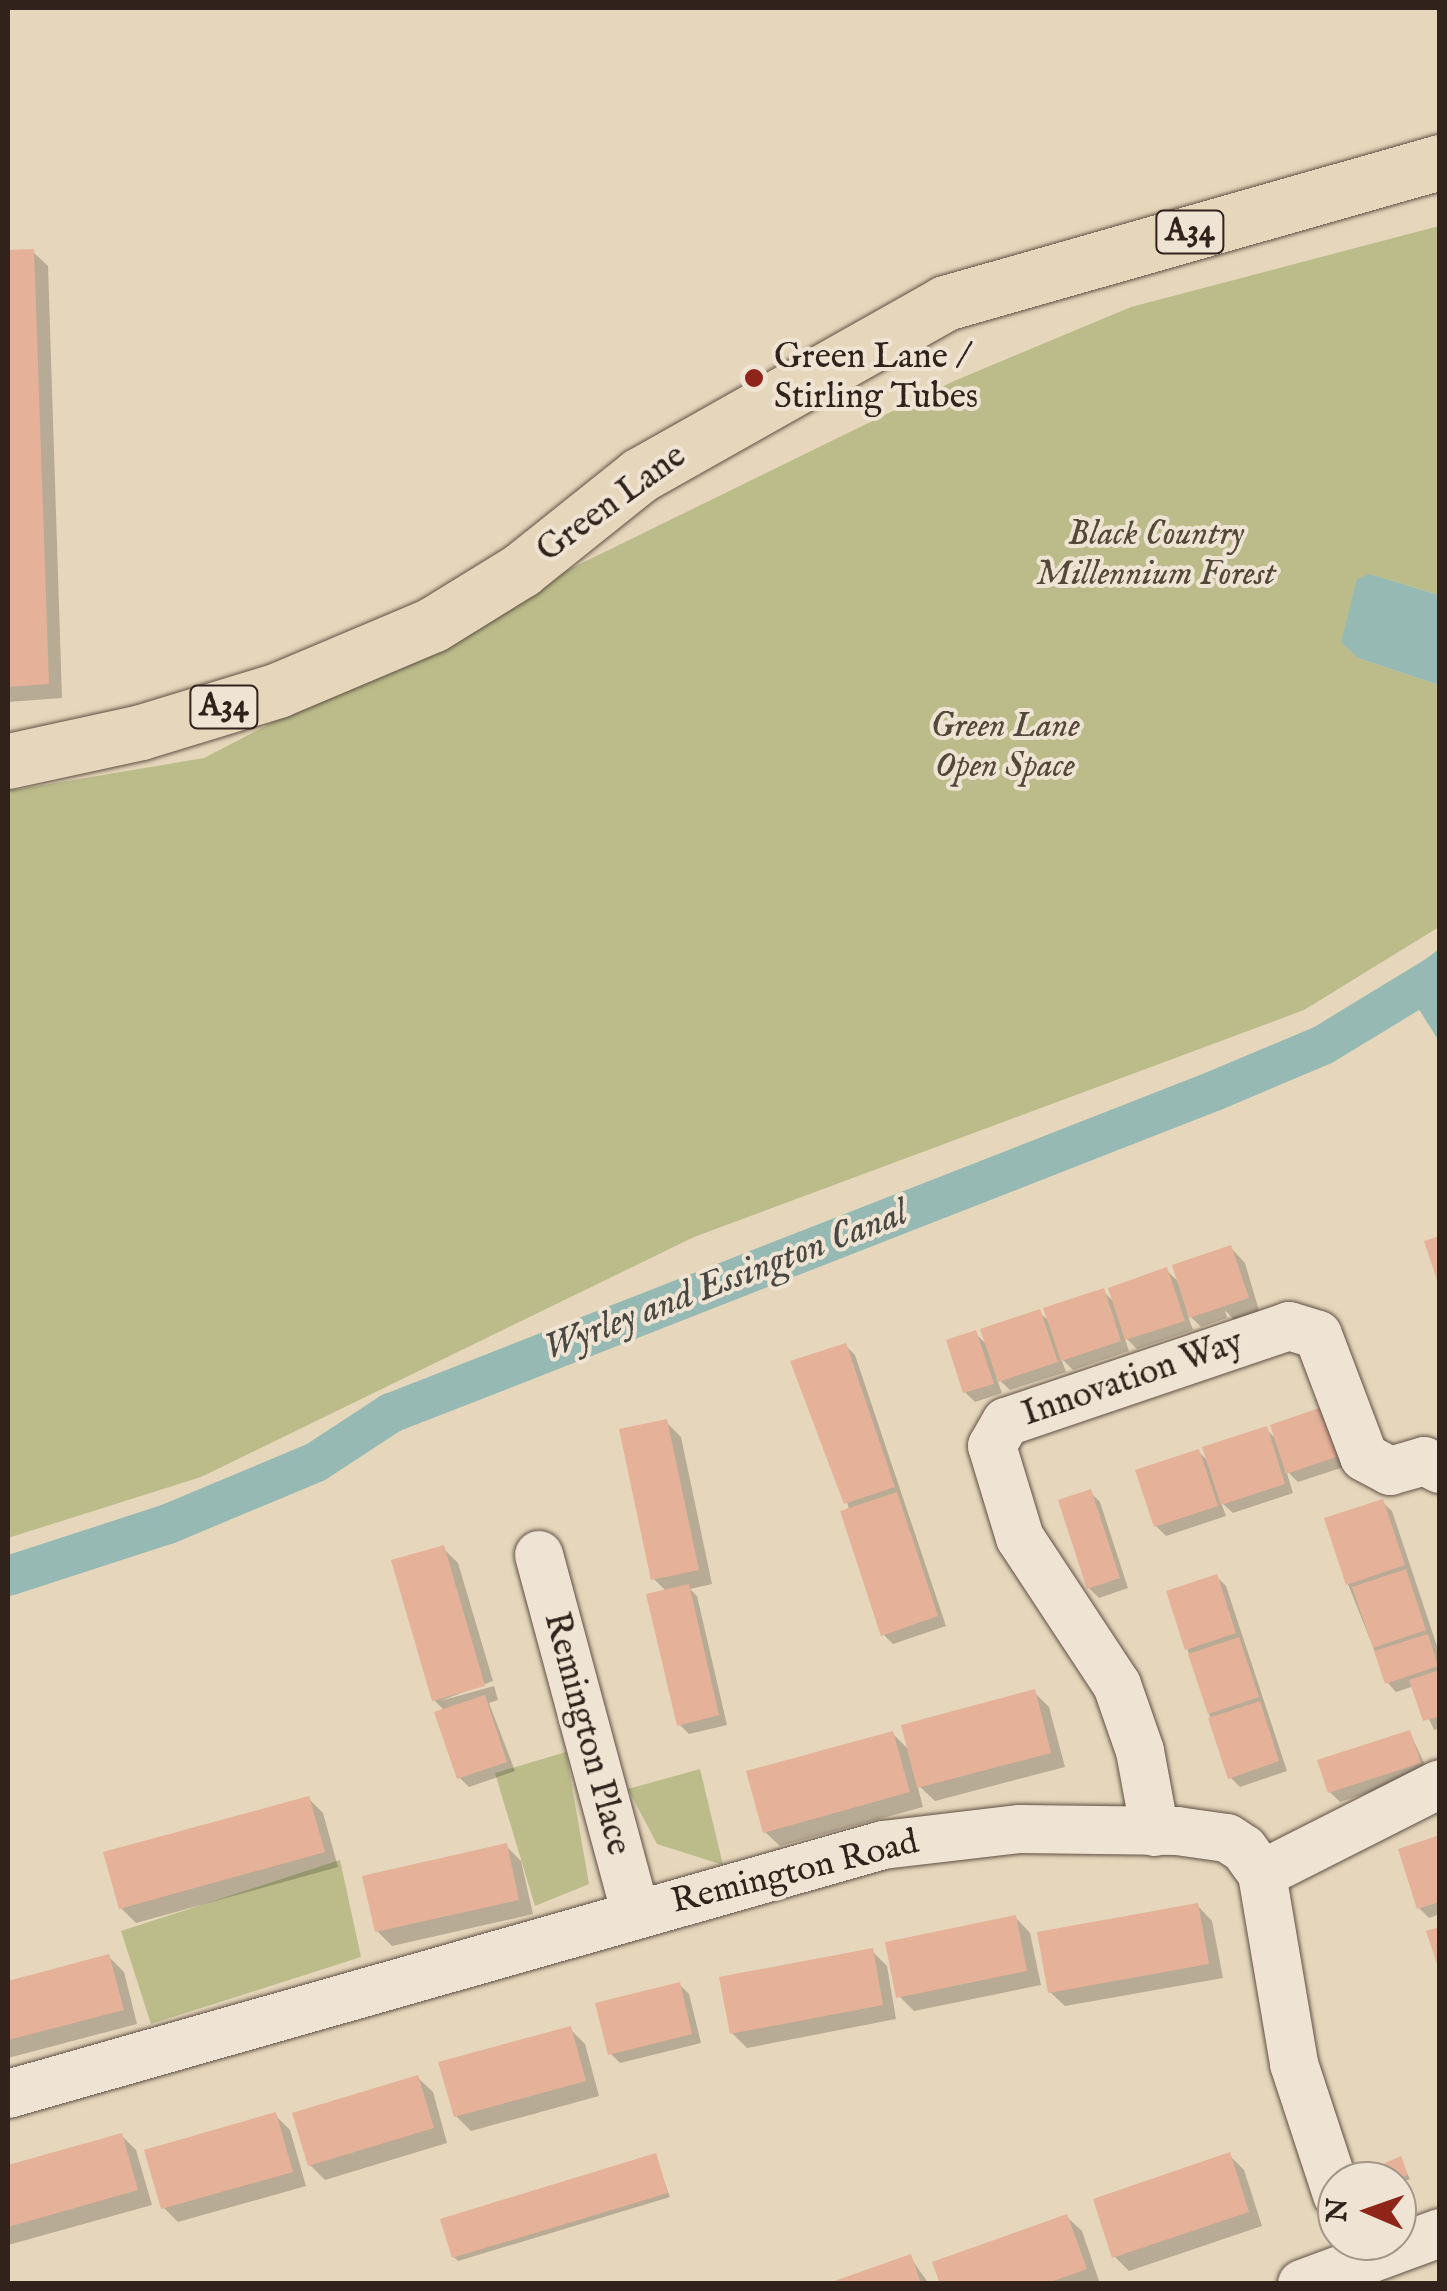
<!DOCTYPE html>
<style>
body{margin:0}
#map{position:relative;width:1447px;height:2291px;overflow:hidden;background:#e6d6bb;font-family:"IM FELL English",serif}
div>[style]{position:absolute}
.green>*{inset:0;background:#bcbc8b}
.water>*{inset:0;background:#96b9b4}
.shadow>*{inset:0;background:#0003}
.canal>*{height:40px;margin:-20px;padding:0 20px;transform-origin:20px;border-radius:20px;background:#96b9b4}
.building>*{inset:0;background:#e5b198}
.roads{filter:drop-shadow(0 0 2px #5e5044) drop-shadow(0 0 2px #5e5044)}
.minor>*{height:48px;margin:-24px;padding:0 24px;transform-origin:24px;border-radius:24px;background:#efe4d3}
.highway>*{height:55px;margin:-27.5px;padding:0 27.5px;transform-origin:27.5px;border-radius:27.5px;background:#e6d6bb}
.dots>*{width:28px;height:28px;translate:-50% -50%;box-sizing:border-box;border:5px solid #efe4d3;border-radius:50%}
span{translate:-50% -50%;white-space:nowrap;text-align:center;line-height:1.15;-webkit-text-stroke:8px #efe4d3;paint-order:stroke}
.shield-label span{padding:2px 8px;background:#efe4d3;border:2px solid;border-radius:8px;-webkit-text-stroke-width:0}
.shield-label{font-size:32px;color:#31231c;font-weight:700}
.poi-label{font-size:35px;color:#31231c}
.left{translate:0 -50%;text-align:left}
.street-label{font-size:35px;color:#31231c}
.park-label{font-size:35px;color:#544938;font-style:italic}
.water-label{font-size:38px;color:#4a4842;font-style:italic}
.frame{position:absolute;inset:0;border:10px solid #31231c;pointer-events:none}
.north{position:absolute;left:1317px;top:2161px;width:100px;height:100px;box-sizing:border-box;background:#efe4d3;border:2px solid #a3978a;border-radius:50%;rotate:272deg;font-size:28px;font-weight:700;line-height:40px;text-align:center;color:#31231c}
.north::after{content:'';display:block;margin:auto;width:35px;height:45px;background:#8f2418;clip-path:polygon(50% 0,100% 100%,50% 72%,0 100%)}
</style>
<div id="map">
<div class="green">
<i style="clip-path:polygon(1439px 226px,1439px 595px,1370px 574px,1358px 658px,1439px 685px,1439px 927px,1304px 1010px,694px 1237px,201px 1477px,8px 1538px,8px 791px,204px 758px,531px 588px,954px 381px,1131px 307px)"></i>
<i style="clip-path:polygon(566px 1752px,589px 1884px,535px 1906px,495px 1773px)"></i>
<i style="clip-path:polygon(700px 1769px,723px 1865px,657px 1844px,628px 1789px)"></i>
<i style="clip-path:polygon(340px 1860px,361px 1957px,151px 2024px,121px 1931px)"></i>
</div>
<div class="water">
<i style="clip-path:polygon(1370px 574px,1439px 595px,1439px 685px,1358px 658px,1341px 642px,1357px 579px)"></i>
<i style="clip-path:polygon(1439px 949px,1440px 1037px,1437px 1038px,1400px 979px)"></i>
</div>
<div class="shadow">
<i style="clip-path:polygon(33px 252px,48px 266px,62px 698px,8px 702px,8px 253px)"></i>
<i style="clip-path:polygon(1231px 1248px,1245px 1263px,1260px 1314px,1236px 1322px,1225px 1310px,1227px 1318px,1201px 1327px,1187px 1313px,1193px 1330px,1137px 1349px,1124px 1336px,1129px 1351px,1073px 1370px,1061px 1358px,1066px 1372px,1010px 1390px,996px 1377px,1002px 1393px,975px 1402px,965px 1392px,975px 1333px,988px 1346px,1039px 1312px,1051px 1323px,1103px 1291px,1115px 1303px,1166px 1270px,1181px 1284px)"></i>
<i style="clip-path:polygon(845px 1345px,855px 1355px,946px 1626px,893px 1644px,883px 1634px,847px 1502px)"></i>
<i style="clip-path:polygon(1328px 1408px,1353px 1464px,1298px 1482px,1286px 1470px,1293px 1493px,1233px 1513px,1221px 1502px,1226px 1516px,1166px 1536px,1156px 1526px,1199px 1452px,1210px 1463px,1266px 1429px,1278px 1441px)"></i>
<i style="clip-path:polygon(666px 1422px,681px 1437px,712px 1584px,690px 1589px,697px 1596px,727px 1725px,689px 1734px,679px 1724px,667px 1592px,654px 1579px)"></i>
<i style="clip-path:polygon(1090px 1492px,1100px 1502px,1128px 1588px,1099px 1598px,1089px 1588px)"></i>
<i style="clip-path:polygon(1382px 1502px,1392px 1511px,1440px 1655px,1440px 1728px,1434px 1730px,1414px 1686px,1396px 1692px,1387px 1682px,1348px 1584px)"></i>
<i style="clip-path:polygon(443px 1548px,458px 1563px,493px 1681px,440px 1701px,494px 1686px,498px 1700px,489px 1703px,515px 1771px,469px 1787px,459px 1777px,445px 1711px,434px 1700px)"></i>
<i style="clip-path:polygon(1216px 1576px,1226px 1586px,1287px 1771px,1240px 1787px,1230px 1777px,1187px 1648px)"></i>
<i style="clip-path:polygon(1034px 1692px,1049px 1707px,1065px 1767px,935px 1801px,917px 1784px,923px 1807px,780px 1846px,765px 1832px,893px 1734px,910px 1751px)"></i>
<i style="clip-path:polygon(1410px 1733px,1429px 1773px,1340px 1802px,1330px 1792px)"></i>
<i style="clip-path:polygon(308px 1798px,323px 1813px,338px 1867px,136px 1923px,121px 1908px)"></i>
<i style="clip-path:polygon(1440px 1838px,1440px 1914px,1429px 1918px,1419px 1908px)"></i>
<i style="clip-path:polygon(506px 1846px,521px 1861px,533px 1914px,392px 1946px,377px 1931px)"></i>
<i style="clip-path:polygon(1198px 1906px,1212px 1921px,1223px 1978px,1065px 2006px,1050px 1992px)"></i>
<i style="clip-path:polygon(1016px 1918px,1030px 1933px,1041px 1985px,914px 2011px,899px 1996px)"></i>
<i style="clip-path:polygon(872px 1951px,887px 1966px,896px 2019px,747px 2048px,732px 2033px)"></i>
<i style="clip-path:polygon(109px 1957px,124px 1972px,137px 2024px,8px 2058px,8px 1983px)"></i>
<i style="clip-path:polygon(679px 1984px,689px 1994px,701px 2043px,620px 2063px,610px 2053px)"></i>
<i style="clip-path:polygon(570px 2029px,585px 2044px,599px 2096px,471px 2131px,456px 2116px)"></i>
<i style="clip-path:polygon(418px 2078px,433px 2092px,447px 2143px,325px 2180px,310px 2165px)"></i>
<i style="clip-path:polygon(275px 2115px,290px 2130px,306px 2186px,178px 2222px,163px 2207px)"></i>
<i style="clip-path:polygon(121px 2135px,136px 2150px,152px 2205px,8px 2245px,8px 2167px)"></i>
<i style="clip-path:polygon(1229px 2155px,1244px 2170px,1262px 2226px,1129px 2271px,1114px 2256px)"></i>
<i style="clip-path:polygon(655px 2156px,670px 2197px,458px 2261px,454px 2257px)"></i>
<i style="clip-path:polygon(1400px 2159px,1410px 2179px,1398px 2184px,1394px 2179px)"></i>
<i style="clip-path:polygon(1067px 2217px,1082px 2231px,1100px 2284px,943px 2284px)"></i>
<i style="clip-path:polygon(910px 2257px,929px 2284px,835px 2284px)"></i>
</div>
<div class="canal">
<i style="left:8px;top:1576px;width:168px;rotate:-18deg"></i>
<i style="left:168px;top:1524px;width:160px;rotate:-22.7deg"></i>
<i style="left:316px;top:1462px;width:90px;rotate:-33.2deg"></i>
<i style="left:391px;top:1413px;width:884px;rotate:-21.37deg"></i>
<i style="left:1214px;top:1091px;width:118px;rotate:-22.9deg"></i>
<i style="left:1323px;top:1045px;width:137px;rotate:-31.3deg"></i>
</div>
<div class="building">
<i style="clip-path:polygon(34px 249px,49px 684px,8px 687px,8px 250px)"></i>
<i style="clip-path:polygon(1440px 1236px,1440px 1286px,1439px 1286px,1424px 1241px)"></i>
<i style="clip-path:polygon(1231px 1245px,1249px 1298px,1189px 1318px,1172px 1265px)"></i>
<i style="clip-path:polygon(1167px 1267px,1185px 1321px,1125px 1340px,1108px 1288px)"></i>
<i style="clip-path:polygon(1104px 1288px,1121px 1341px,1061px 1361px,1043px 1308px)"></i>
<i style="clip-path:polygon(1040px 1309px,1058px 1362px,998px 1382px,980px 1329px)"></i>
<i style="clip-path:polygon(976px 1330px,994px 1384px,963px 1393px,946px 1340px)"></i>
<i style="clip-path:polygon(846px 1343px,895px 1487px,844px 1504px,790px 1361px)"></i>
<i style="clip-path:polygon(1328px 1405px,1345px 1454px,1286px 1474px,1270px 1425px)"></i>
<i style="clip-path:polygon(667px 1419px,699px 1570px,651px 1580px,619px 1429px)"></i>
<i style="clip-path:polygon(1267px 1426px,1285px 1484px,1221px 1505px,1202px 1447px)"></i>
<i style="clip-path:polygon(1199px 1449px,1218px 1506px,1154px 1527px,1135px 1470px)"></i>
<i style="clip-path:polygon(1091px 1489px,1120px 1578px,1087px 1589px,1058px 1500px)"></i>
<i style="clip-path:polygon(897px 1492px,938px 1616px,881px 1636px,840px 1511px)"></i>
<i style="clip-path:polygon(1383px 1499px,1405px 1565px,1346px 1585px,1324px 1518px)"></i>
<i style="clip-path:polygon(444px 1545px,485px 1686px,432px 1701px,391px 1560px)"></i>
<i style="clip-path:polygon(1406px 1569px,1426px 1630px,1373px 1648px,1352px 1587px)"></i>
<i style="clip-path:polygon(1217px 1574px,1236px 1633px,1185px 1650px,1166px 1591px)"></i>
<i style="clip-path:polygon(689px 1584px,719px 1715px,677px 1726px,646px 1594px)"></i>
<i style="clip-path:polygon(1428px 1634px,1438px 1666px,1385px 1684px,1374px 1651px)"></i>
<i style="clip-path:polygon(1239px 1637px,1259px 1697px,1208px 1714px,1188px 1654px)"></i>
<i style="clip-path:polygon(1440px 1670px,1440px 1716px,1423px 1721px,1409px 1680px)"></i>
<i style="clip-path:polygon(1035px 1689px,1051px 1753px,917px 1788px,901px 1725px)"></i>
<i style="clip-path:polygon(485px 1695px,507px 1762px,457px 1779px,434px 1712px)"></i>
<i style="clip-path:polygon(1260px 1701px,1279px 1761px,1228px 1779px,1208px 1718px)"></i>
<i style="clip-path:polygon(1410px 1730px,1421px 1763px,1328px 1793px,1317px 1760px)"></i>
<i style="clip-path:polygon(893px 1731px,910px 1792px,763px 1833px,746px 1771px)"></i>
<i style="clip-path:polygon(309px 1796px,325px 1852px,119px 1909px,103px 1852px)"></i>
<i style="clip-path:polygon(1440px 1835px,1440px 1902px,1417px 1909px,1398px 1849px)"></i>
<i style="clip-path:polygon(507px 1843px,519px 1900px,375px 1932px,362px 1876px)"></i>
<i style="clip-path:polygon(1198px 1903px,1209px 1964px,1048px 1993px,1037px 1932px)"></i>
<i style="clip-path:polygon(1016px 1915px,1027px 1971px,896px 1998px,885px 1942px)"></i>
<i style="clip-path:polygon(1440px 1927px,1440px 1970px,1439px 1970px,1426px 1931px)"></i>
<i style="clip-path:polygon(873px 1948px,883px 2005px,730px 2034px,719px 1977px)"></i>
<i style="clip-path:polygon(109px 1954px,124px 2010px,8px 2040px,8px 1981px)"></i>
<i style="clip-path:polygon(680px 1982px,692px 2034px,608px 2055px,595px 2003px)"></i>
<i style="clip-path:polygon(571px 2026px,586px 2081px,454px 2117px,438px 2062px)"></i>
<i style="clip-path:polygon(418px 2075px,434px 2128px,308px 2166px,292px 2113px)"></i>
<i style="clip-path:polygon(276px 2112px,293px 2172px,161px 2209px,144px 2150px)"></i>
<i style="clip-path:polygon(122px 2133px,138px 2190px,8px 2227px,8px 2165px)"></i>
<i style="clip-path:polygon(1230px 2152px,1249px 2212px,1112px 2258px,1093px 2199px)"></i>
<i style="clip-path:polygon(656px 2153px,668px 2193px,452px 2258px,440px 2219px)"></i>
<i style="clip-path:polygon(1401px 2156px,1408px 2175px,1391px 2181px,1385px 2163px)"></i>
<i style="clip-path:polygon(1067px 2214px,1087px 2269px,1045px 2284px,940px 2284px,932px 2262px)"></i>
<i style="clip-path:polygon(911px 2254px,921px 2284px,829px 2284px,829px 2283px)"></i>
</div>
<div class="roads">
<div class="minor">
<i style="left:539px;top:1555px;width:370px;rotate:74.9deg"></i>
<i style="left:1155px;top:1832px;width:82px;rotate:-100.5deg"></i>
<i style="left:1140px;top:1751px;width:70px;rotate:-109.2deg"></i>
<i style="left:1117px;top:1685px;width:176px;rotate:-123.4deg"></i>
<i style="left:1020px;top:1538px;width:96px;rotate:-106.9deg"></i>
<i style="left:992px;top:1446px;width:28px;rotate:-60deg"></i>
<i style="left:1006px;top:1422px;width:299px;rotate:-18.7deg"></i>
<i style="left:1289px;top:1326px;width:30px;rotate:17deg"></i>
<i style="left:1318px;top:1335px;width:130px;rotate:69.3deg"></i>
<i style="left:1364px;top:1457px;width:30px;rotate:28deg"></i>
<i style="left:1390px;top:1471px;width:35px;rotate:-16deg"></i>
<i style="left:1424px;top:1461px;width:18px;rotate:27deg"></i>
<i style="left:1262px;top:1874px;width:199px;rotate:-26.8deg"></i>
<i style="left:8px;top:2094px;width:910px;rotate:-15.88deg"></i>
<i style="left:883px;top:1845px;width:138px;rotate:-6.7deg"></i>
<i style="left:1020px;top:1829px;width:157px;rotate:0.7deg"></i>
<i style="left:1177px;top:1831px;width:50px;rotate:8deg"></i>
<i style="left:1227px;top:1838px;width:20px;rotate:33deg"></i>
<i style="left:1244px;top:1849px;width:31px;rotate:54deg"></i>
<i style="left:1262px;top:1874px;width:193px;rotate:80.4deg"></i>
<i style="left:1294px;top:2064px;width:138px;rotate:71.8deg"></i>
<i style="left:1302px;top:2284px;width:147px;rotate:-20.3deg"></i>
</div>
<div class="highway">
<i style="left:8px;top:761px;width:136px;rotate:-12.3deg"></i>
<i style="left:141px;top:732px;width:143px;rotate:-17deg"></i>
<i style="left:278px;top:690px;width:167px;rotate:-22.9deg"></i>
<i style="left:432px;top:625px;width:105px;rotate:-31.7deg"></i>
<i style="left:521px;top:570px;width:152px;rotate:-38.6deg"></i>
<i style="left:640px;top:475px;width:350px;rotate:-29.4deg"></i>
<i style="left:945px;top:303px;width:515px;rotate:-15.9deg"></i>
</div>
</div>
<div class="dots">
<i style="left:754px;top:378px;background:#8f2418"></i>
</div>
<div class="shield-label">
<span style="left:1190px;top:232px">A34</span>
<span style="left:224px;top:707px">A34</span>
</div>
<div class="poi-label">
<span class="left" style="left:774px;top:378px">Green Lane /<br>Stirling Tubes</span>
</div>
<div class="street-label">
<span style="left:612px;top:504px;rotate:-36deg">Green Lane</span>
<span style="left:1133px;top:1379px;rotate:-19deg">Innovation Way</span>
<span style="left:586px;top:1734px;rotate:75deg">Remington Place</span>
<span style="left:795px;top:1873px;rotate:-14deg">Remington Road</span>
</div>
<div class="park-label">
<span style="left:1156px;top:555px">Black Country<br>Millennium Forest</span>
<span style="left:1005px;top:747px">Green Lane<br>Open Space</span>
</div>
<div class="water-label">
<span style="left:726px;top:1282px;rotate:-21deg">Wyrley and Essington Canal</span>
</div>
<div class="frame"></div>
<div class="north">N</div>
</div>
